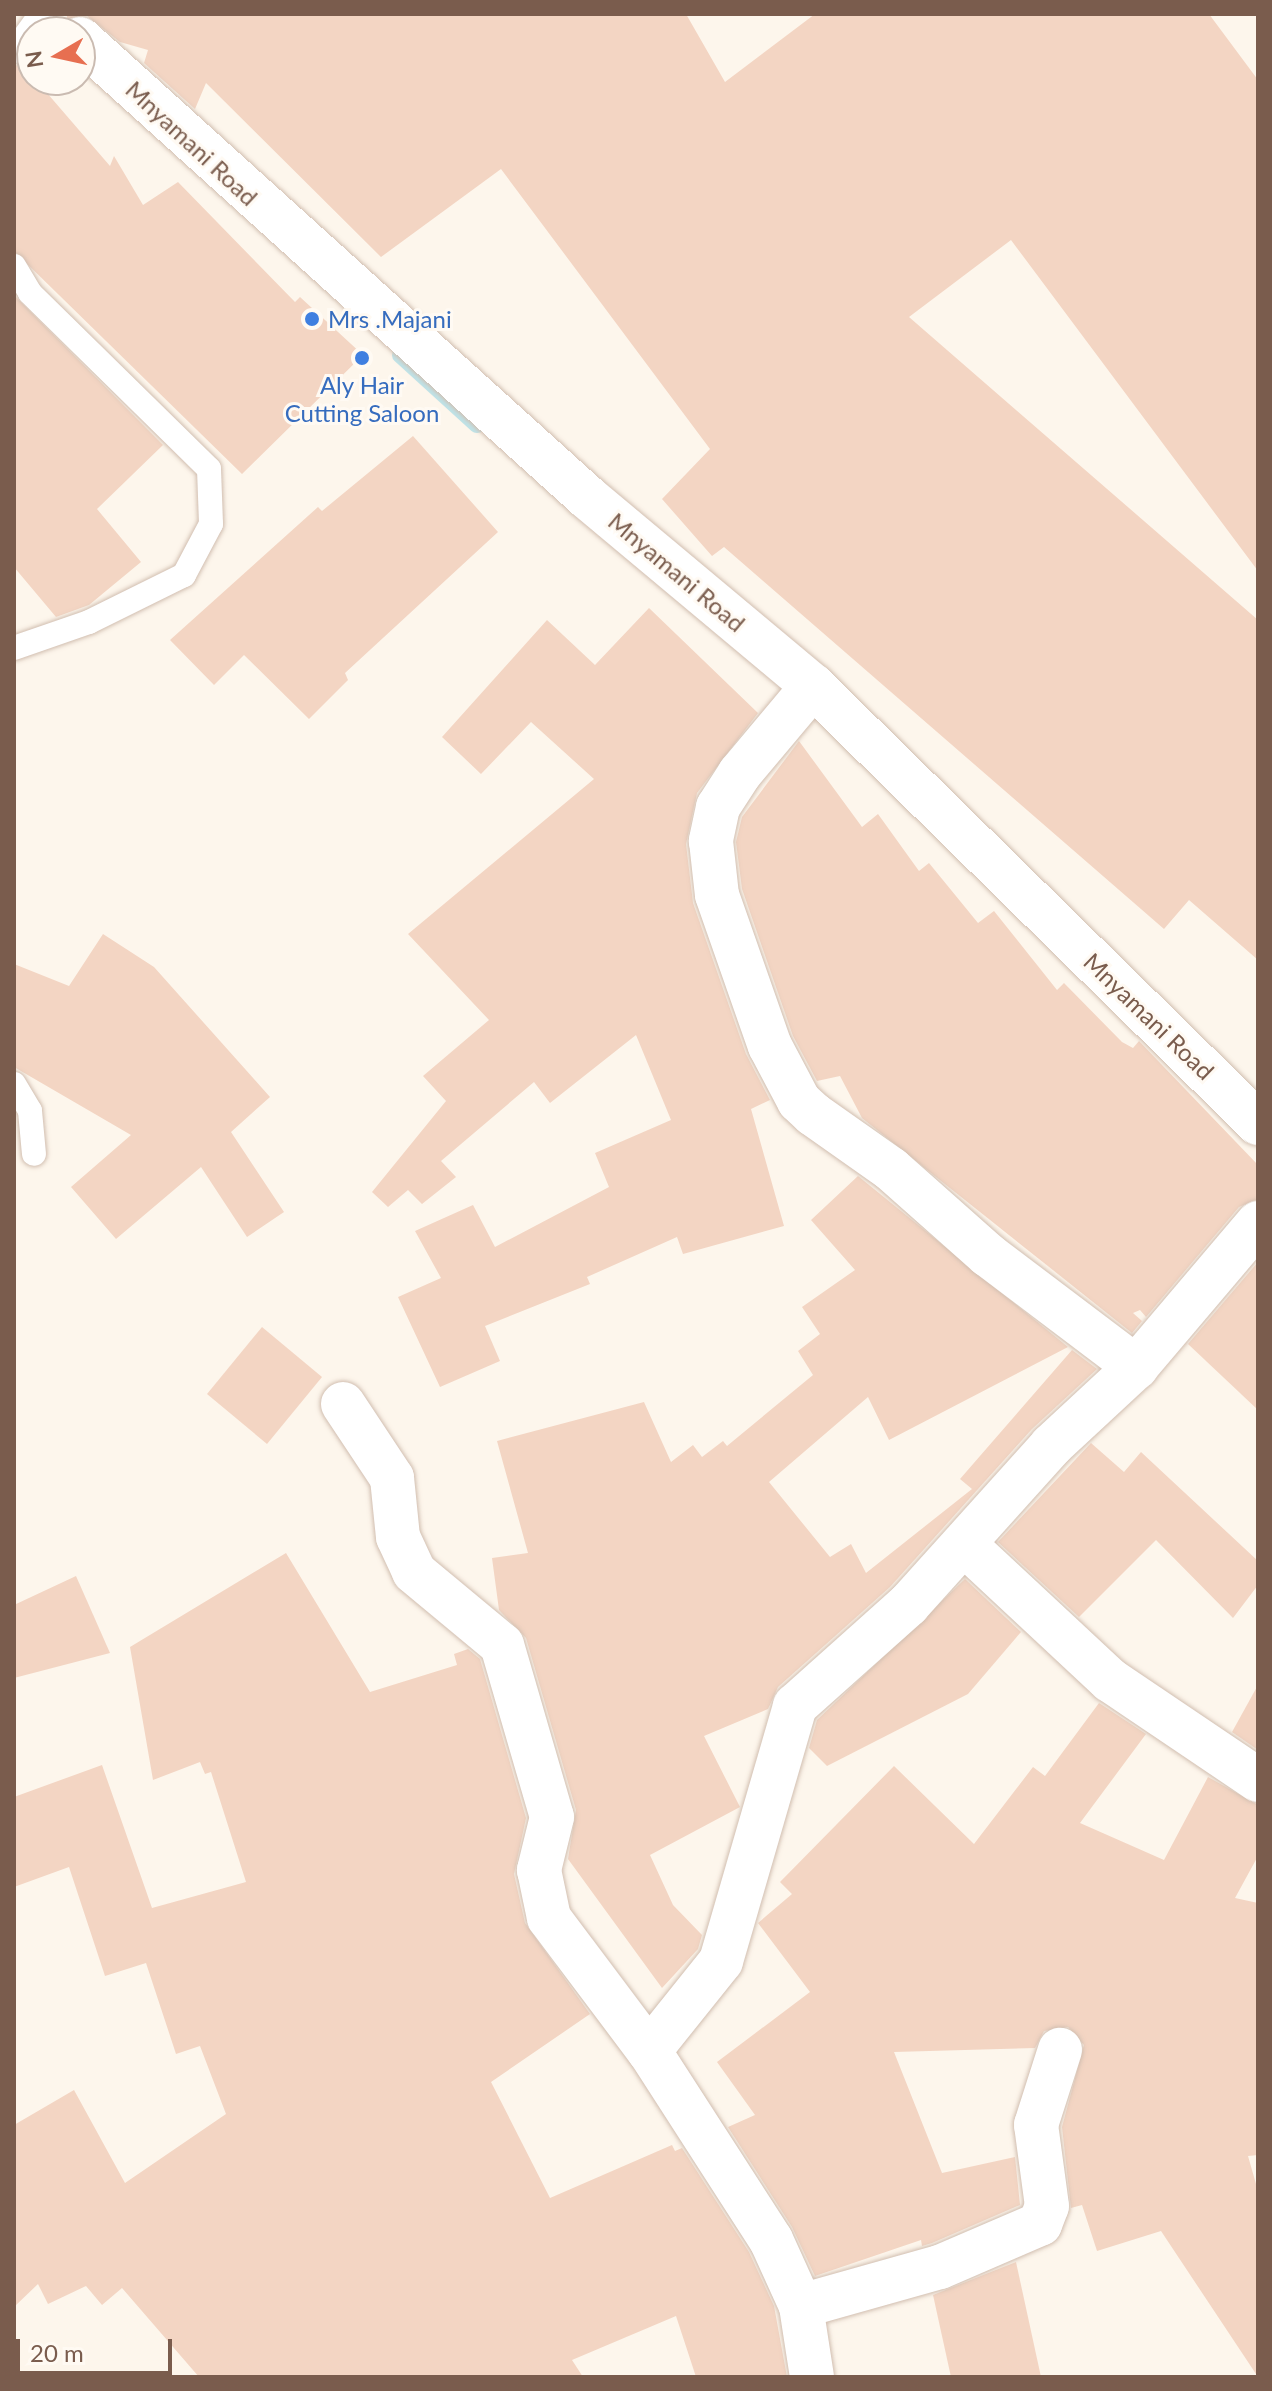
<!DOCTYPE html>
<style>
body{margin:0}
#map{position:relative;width:1272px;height:2391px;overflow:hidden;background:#fdf6ec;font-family:Lato,sans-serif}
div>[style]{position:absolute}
.stream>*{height:16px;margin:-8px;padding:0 8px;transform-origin:8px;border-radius:8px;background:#bfe3e8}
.building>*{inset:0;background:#f3d5c3}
.roads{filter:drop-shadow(0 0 2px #d1beb0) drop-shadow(0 0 2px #d1beb0)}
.service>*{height:24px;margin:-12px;padding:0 12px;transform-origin:12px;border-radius:12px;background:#fff}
.minor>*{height:44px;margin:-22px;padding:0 22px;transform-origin:22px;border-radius:22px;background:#fff}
.tertiary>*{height:44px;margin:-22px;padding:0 22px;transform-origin:22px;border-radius:22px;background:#fff}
.dots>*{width:22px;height:22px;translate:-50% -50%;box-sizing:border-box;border:4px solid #fffaf3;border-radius:50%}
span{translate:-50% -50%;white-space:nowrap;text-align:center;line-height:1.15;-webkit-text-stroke:6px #fffaf3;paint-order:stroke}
.street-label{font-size:24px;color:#7a5c4d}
.shop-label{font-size:24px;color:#366cbe}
.left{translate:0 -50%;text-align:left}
.frame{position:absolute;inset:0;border:16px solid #7a5c4d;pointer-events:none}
.north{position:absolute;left:16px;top:16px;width:80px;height:80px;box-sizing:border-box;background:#fffaf3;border:2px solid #cabbb1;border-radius:50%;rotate:261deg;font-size:22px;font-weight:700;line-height:32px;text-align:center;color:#7a5c4d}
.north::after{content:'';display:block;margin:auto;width:28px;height:36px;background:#e76f51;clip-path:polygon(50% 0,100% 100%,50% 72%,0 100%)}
.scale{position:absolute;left:16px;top:2339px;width:156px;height:36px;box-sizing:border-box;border:4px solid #7a5c4d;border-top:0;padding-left:10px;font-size:24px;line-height:28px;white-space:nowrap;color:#7a5c4d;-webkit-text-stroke:6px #fffaf3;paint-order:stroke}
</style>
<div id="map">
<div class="stream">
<i style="left:400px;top:355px;width:104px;rotate:42.3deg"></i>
</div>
<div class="building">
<i style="clip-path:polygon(67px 14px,686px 14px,725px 82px,815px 14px,1209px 14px,1258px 80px,1258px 571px,1011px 240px,909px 317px,1258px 620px,1258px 960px,1189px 900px,1164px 929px,724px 547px,712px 556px,662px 499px,710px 449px,501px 169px,381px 257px,206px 83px,195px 109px,144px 63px,148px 50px,120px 42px,86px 15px,67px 19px)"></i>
<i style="clip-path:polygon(22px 64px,110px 166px,114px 156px,143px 205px,178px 182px,295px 302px,300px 297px,363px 355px,242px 474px,14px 251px,14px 66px)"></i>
<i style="clip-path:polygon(14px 295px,163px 445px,97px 509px,141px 562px,89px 605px,56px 617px,14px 567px)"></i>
<i style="clip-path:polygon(413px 436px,498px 532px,345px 673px,348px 680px,309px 719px,244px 655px,214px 685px,170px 640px,318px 507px,322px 511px)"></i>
<i style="clip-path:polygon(649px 608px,758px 713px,697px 793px,686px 844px,693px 903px,746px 1054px,770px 1100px,751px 1109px,784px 1226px,683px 1254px,677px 1237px,587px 1277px,590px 1284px,485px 1326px,500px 1361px,440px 1387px,398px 1297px,441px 1278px,415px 1231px,473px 1205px,495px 1247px,609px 1187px,595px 1153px,671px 1120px,636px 1035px,550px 1103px,534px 1082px,441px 1161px,456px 1177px,422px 1204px,408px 1190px,388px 1207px,372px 1192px,446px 1101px,423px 1076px,489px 1020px,408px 934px,594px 779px,531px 722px,481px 774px,442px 737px,547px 620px,595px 665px)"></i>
<i style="clip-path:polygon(799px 741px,862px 827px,878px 814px,919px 871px,929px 863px,978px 923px,994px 911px,1057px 990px,1064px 983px,1122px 1042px,1133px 1048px,1139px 1041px,1258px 1165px,1258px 1199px,1239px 1207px,1146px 1317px,1140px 1310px,1133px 1313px,1142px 1321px,1132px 1333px,862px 1118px,840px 1076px,817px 1081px,793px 1036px,742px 889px,736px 842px,742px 817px)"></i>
<i style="clip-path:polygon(103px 934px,154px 967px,270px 1097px,231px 1132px,284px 1212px,247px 1237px,201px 1167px,116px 1239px,71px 1187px,131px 1135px,14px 1067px,14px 964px,69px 986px)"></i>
<i style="clip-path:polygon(858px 1176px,1068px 1347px,889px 1440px,868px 1397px,769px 1482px,830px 1557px,851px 1544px,866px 1573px,972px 1489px,960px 1479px,1072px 1350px,1097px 1369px,1032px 1429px,890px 1587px,778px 1687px,768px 1709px,704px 1736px,740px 1807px,650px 1855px,673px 1905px,702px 1935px,698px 1949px,662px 1988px,568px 1859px,576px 1810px,526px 1638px,499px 1610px,492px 1558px,528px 1553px,497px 1441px,644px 1402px,671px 1462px,693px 1445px,702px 1457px,723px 1441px,727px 1446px,813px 1375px,798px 1351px,820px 1334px,802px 1307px,855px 1270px,811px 1220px)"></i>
<i style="clip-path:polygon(1258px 1262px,1258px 1410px,1188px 1344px)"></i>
<i style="clip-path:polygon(262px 1327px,322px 1377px,267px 1444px,207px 1394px)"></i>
<i style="clip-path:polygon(1091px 1443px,1124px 1472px,1141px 1452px,1258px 1561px,1258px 1585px,1233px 1618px,1156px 1540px,1079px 1617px,998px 1542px)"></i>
<i style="clip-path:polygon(286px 1553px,370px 1692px,457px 1665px,454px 1654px,468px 1649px,480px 1659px,526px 1818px,514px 1874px,525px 1923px,590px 2014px,491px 2082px,550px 2198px,672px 2145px,675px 2151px,682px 2148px,749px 2252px,774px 2306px,787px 2377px,696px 2377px,676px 2316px,572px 2360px,583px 2377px,199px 2377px,122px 2288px,102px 2305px,86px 2286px,48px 2304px,38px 2284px,14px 2307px,14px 2125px,74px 2090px,125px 2183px,226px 2114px,200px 2046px,176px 2054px,146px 1963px,105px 1976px,69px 1867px,14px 1887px,14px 1797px,102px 1765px,152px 1908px,246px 1882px,211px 1772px,205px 1774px,200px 1762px,153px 1780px,130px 1647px)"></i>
<i style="clip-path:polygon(76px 1576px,110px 1653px,14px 1678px,14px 1605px)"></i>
<i style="clip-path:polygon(965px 1579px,1021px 1632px,968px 1694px,827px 1766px,809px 1748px,817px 1720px)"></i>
<i style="clip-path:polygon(1258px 1685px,1258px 1750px,1232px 1732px)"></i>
<i style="clip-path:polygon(1099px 1703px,1146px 1734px,1080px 1823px,1164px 1860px,1208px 1777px,1258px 1805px,1258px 1856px,1235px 1898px,1258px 1903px,1258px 2155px,1248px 2156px,1258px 2191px,1258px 2377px,1161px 2231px,1097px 2251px,1082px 2205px,1071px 2208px,1062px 2127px,1084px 2045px,1068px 2027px,1044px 2031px,1035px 2048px,894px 2052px,942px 2173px,1015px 2157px,1020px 2205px,932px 2243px,922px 2246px,921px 2240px,815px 2276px,792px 2227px,728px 2127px,755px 2115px,717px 2062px,810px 1992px,758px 1923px,792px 1894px,780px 1882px,894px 1766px,974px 1844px,1033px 1767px,1045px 1776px)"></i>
<i style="clip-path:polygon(1016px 2262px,1041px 2377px,951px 2377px,933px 2295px)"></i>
</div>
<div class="roads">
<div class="service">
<i style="left:14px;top:51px;width:46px;rotate:-53.9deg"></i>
<i style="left:14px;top:266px;width:31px;rotate:59deg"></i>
<i style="left:30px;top:293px;width:251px;rotate:44.5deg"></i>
<i style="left:209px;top:469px;width:55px;rotate:87.9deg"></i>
<i style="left:211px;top:524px;width:58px;rotate:117.9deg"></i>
<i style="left:184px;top:575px;width:106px;rotate:153.7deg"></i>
<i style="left:89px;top:622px;width:79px;rotate:160.9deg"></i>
<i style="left:14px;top:1084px;width:31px;rotate:59deg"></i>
<i style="left:30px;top:1111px;width:43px;rotate:84.7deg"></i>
</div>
<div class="minor">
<i style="left:813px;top:686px;width:114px;rotate:130deg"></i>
<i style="left:740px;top:773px;width:40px;rotate:122.9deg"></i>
<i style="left:718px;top:807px;width:35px;rotate:102deg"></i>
<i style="left:711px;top:841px;width:54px;rotate:83.7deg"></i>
<i style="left:717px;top:895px;width:160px;rotate:70.7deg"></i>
<i style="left:770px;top:1046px;width:62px;rotate:62.2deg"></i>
<i style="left:799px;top:1101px;width:19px;rotate:43deg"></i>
<i style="left:813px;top:1114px;width:95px;rotate:35.2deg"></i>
<i style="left:891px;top:1169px;width:130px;rotate:41.6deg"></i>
<i style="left:988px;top:1255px;width:186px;rotate:37.1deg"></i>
<i style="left:343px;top:1404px;width:89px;rotate:56.5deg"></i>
<i style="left:392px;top:1478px;width:59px;rotate:84.2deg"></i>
<i style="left:398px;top:1537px;width:38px;rotate:65deg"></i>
<i style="left:414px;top:1572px;width:114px;rotate:39.7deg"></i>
<i style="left:502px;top:1645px;width:179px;rotate:73.8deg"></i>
<i style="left:552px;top:1817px;width:55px;rotate:103.8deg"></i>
<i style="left:539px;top:1870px;width:49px;rotate:78.2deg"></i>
<i style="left:549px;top:1918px;width:166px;rotate:53.1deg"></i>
<i style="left:964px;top:1544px;width:200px;rotate:43deg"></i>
<i style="left:1110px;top:1680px;width:179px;rotate:34deg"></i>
<i style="left:801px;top:2306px;width:144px;rotate:-15.7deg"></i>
<i style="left:940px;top:2267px;width:109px;rotate:-23.3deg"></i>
<i style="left:1040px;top:2224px;width:19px;rotate:-69deg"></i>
<i style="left:1047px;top:2206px;width:82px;rotate:-97.7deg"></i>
<i style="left:1036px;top:2125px;width:79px;rotate:-72.3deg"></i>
<i style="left:812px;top:2377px;width:72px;rotate:-98.8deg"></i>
<i style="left:801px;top:2306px;width:72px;rotate:-114.4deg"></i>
<i style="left:771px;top:2240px;width:225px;rotate:-122.8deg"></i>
<i style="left:649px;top:2051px;width:115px;rotate:-51.3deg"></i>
<i style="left:721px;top:1961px;width:266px;rotate:-73.8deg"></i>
<i style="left:795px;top:1706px;width:152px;rotate:-41.8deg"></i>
<i style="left:908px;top:1605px;width:214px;rotate:-48deg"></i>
<i style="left:1051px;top:1446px;width:116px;rotate:-42.9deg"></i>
<i style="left:1136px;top:1367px;width:189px;rotate:-49.7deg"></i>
</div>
<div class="tertiary">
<i style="left:80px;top:39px;width:683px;rotate:42.09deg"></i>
<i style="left:587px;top:497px;width:295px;rotate:39.9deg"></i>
<i style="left:813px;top:686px;width:624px;rotate:44.48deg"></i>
</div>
</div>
<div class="dots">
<i style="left:312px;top:319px;background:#3f7fe0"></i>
<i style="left:362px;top:358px;background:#3f7fe0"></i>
</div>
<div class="street-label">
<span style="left:192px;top:143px;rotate:43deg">Mnyamani Road</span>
<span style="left:677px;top:572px;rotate:40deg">Mnyamani Road</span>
<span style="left:1149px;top:1016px;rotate:44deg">Mnyamani Road</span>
</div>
<div class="shop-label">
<span class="left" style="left:328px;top:319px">Mrs .Majani</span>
<span style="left:362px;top:399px">Aly Hair<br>Cutting Saloon</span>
</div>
<div class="frame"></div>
<div class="north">N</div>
<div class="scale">20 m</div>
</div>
